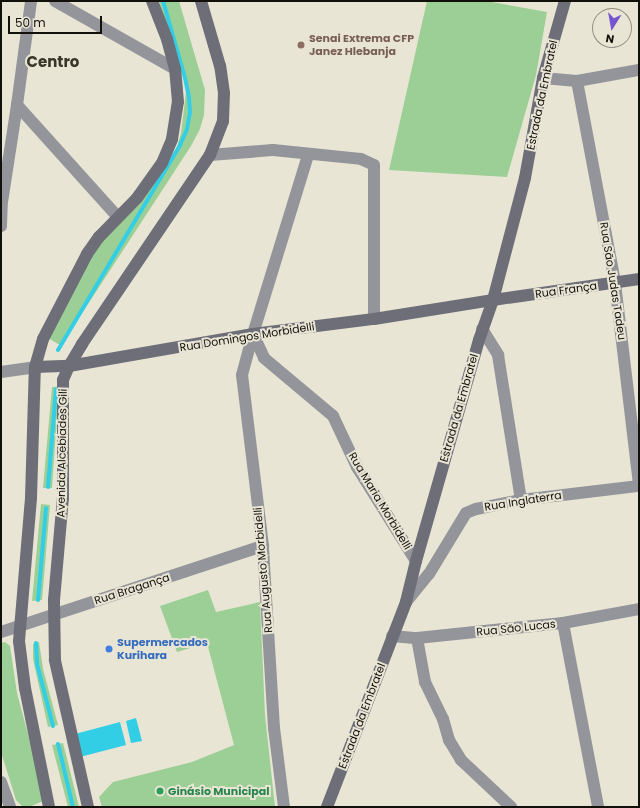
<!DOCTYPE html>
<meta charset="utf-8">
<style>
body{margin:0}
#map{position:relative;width:640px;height:808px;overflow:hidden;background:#e9e5d5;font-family:Poppins,sans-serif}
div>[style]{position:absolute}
.green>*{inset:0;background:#9ccf95}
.water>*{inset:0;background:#32cee5}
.stream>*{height:4px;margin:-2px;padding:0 2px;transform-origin:2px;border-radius:2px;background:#32cee5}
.street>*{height:12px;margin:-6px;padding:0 6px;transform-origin:6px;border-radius:6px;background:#94959b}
.secondary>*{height:12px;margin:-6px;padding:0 6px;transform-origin:6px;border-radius:6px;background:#6e6e78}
.dots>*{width:11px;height:11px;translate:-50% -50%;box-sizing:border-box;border:2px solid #e9e5d5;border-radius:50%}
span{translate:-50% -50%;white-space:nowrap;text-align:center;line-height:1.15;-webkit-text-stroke:4px #e9e5d5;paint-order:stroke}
.education-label{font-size:11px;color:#785e54;font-weight:700}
.left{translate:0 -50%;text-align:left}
.street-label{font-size:11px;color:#12100b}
.shop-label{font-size:11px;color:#366cbe;font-weight:700}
.leisure-label{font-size:11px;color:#27864d;font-weight:700}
.district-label{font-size:15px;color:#383529;font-weight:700}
.frame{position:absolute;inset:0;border:2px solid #12100b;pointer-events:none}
.north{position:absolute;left:592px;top:8px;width:40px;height:40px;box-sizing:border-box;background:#e9e5d5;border:1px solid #939084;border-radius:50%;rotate:191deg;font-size:11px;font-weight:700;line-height:16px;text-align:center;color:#12100b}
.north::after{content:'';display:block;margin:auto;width:14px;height:18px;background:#7656d0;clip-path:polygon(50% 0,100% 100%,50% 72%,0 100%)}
.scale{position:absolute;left:8px;top:16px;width:94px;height:18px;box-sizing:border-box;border:2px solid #12100b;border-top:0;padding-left:5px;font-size:12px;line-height:14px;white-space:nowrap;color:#12100b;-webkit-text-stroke:3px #e9e5d5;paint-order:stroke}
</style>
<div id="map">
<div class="green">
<i style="clip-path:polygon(159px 1px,179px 1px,205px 90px,204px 115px,200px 129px,191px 146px,62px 344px,58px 344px,48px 338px,91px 253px,165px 167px,177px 147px,181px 133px,186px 92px,185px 80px)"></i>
<i style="clip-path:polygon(427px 1px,486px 1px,547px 12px,536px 75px,507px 177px,389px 170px)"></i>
<i style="clip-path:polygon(52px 387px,59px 387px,52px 488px,43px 488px)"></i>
<i style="clip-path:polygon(41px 504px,50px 505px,42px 600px,32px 601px)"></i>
<i style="clip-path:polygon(208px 590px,216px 612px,260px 602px,265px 715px,275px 807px,102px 807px,99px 797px,113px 782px,192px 762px,234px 745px,207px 643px,177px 652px,160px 606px)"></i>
<i style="clip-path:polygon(5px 642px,10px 646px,17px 693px,44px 794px,43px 801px,29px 807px,23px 807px,16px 800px,1px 752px,1px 643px)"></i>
<i style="clip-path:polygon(39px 642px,43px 669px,58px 725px,48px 727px,33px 659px,33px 644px)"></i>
<i style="clip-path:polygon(63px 743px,79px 807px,68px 807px,52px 745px)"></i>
</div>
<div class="water">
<i style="clip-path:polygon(136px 718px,142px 741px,131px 743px,126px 721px)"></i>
<i style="clip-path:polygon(120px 722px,126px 745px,80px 757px,75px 734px)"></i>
</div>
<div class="stream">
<i style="left:58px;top:350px;width:239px;rotate:-59.2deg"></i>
<i style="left:180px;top:145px;width:17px;rotate:-66deg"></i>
<i style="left:187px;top:129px;width:17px;rotate:-80deg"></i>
<i style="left:190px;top:112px;width:15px;rotate:-94deg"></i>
<i style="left:189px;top:97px;width:19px;rotate:-102deg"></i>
<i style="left:185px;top:78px;width:80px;rotate:-105.9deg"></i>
<i style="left:48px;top:487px;width:98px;rotate:-85.3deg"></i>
<i style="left:38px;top:600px;width:92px;rotate:-85deg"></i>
<i style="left:36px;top:643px;width:21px;rotate:87deg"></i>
<i style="left:37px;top:664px;width:64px;rotate:75.5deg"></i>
<i style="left:58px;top:744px;width:65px;rotate:76.6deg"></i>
</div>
<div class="street">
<i style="left:55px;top:1px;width:138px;rotate:29.5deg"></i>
<i style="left:543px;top:78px;width:34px;rotate:5deg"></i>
<i style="left:577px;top:81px;width:63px;rotate:-10.1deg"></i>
<i style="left:577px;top:81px;width:206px;rotate:79.3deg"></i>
<i style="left:615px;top:283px;width:201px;rotate:83.2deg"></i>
<i style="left:17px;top:105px;width:149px;rotate:48deg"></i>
<i style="left:210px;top:155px;width:63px;rotate:-4.5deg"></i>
<i style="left:273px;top:150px;width:88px;rotate:5.8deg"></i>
<i style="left:361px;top:159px;width:14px;rotate:25deg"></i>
<i style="left:374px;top:165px;width:154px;rotate:90deg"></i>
<i style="left:1px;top:226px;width:24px;rotate:-88deg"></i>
<i style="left:2px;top:202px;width:98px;rotate:-81.2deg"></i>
<i style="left:17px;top:105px;width:105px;rotate:-82.3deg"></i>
<i style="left:482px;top:329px;width:31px;rotate:58deg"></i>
<i style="left:498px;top:355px;width:147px;rotate:81deg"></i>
<i style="left:253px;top:334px;width:26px;rotate:65deg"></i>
<i style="left:264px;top:358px;width:90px;rotate:40deg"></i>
<i style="left:333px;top:416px;width:56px;rotate:64.8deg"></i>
<i style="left:357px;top:467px;width:111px;rotate:57.9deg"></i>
<i style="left:1px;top:372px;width:34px;rotate:-8deg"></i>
<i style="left:406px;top:602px;width:36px;rotate:-51deg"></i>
<i style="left:429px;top:574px;width:71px;rotate:-58.8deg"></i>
<i style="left:466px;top:513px;width:11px;rotate:-22deg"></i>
<i style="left:476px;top:509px;width:46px;rotate:-11.3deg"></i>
<i style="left:521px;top:500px;width:119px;rotate:-6.8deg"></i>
<i style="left:563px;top:623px;width:187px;rotate:79.2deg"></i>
<i style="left:1px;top:632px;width:276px;rotate:-18.2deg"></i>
<i style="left:392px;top:636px;width:25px;rotate:5deg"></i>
<i style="left:417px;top:638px;width:147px;rotate:-5.9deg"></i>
<i style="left:563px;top:623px;width:77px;rotate:-10.4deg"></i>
<i style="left:417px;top:638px;width:45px;rotate:79.7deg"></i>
<i style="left:425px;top:682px;width:41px;rotate:64.1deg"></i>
<i style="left:443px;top:719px;width:22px;rotate:74deg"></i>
<i style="left:449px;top:740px;width:23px;rotate:59deg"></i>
<i style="left:461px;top:760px;width:69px;rotate:43.2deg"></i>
<i style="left:1px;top:782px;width:27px;rotate:70deg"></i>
<i style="left:284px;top:807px;width:80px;rotate:-97.2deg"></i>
<i style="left:274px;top:728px;width:182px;rotate:-93.5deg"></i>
<i style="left:263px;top:546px;width:172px;rotate:-97deg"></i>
<i style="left:242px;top:375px;width:42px;rotate:-75deg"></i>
<i style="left:253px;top:334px;width:187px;rotate:-72.9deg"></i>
</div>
<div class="secondary">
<i style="left:35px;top:367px;width:34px;rotate:-2deg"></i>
<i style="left:69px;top:366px;width:187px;rotate:-9.9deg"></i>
<i style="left:253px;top:334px;width:122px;rotate:-7.1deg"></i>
<i style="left:374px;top:319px;width:121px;rotate:-9.1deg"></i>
<i style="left:493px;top:300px;width:148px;rotate:-8.2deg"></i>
<i style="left:49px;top:807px;width:121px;rotate:-101.4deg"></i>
<i style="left:25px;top:688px;width:47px;rotate:-97.3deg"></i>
<i style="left:19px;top:641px;width:144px;rotate:-85.2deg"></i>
<i style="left:31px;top:498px;width:131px;rotate:-88.3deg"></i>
<i style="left:35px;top:367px;width:29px;rotate:-74deg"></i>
<i style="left:43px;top:339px;width:96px;rotate:-62.6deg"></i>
<i style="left:87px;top:254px;width:21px;rotate:-55deg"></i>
<i style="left:99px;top:237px;width:54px;rotate:-45.7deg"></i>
<i style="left:137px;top:198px;width:43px;rotate:-54.5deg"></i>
<i style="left:162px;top:163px;width:26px;rotate:-67deg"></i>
<i style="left:172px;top:139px;width:37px;rotate:-81deg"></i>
<i style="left:178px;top:102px;width:33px;rotate:-95deg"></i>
<i style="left:175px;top:69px;width:31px;rotate:-105deg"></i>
<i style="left:167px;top:39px;width:41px;rotate:-111.5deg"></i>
<i style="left:88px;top:807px;width:151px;rotate:-102.7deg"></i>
<i style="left:55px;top:660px;width:60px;rotate:-91deg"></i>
<i style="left:54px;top:600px;width:102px;rotate:-85deg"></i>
<i style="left:63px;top:498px;width:118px;rotate:-90deg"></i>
<i style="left:63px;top:380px;width:15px;rotate:-67deg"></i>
<i style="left:69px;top:366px;width:26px;rotate:-59deg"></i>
<i style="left:82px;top:344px;width:228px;rotate:-55.9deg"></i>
<i style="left:210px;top:155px;width:36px;rotate:-69deg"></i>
<i style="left:223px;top:121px;width:28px;rotate:-88deg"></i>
<i style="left:224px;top:93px;width:27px;rotate:-98deg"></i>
<i style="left:220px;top:66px;width:68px;rotate:-106.3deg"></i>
<i style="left:327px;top:807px;width:220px;rotate:-68.9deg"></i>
<i style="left:406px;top:602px;width:42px;rotate:-76.3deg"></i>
<i style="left:416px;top:561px;width:230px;rotate:-74.1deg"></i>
<i style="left:479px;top:340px;width:42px;rotate:-70.7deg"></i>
<i style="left:493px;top:300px;width:126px;rotate:-75.3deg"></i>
<i style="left:525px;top:178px;width:102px;rotate:-79.8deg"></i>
<i style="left:543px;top:78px;width:80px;rotate:-74.1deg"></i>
</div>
<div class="dots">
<i style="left:301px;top:45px;background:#8d6e63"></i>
<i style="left:109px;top:649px;background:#3f7fe0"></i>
<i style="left:160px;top:791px;background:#2e9e5b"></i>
</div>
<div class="education-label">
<span class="left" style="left:309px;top:45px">Senai Extrema CFP<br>Janez Hlebanja</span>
</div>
<div class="street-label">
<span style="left:542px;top:95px;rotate:-78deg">Estrada da Embratel</span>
<span style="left:613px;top:281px;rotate:81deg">Rua São Judas Tadeu</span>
<span style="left:566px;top:290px;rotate:-8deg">Rua França</span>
<span style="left:247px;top:337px;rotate:-9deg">Rua Domingos Morbidelli</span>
<span style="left:459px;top:408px;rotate:-74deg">Estrada da Embratel</span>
<span style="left:62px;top:453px;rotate:-89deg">Avenida Alcebíades Gili</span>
<span style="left:380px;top:501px;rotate:59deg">Rua Maria Morbidelli</span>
<span style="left:523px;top:501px;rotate:-9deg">Rua Inglaterra</span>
<span style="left:263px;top:570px;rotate:-95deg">Rua Augusto Morbidelli</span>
<span style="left:132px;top:589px;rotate:-18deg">Rua Bragança</span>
<span style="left:516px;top:628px;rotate:-6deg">Rua São Lucas</span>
<span style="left:362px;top:716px;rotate:-69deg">Estrada da Embratel</span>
</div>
<div class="shop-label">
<span class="left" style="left:117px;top:649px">Supermercados<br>Kurihara</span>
</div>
<div class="leisure-label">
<span class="left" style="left:168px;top:791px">Ginásio Municipal</span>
</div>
<div class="district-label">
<span style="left:53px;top:62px">Centro</span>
</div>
<div class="frame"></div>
<div class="north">N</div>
<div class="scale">50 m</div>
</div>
